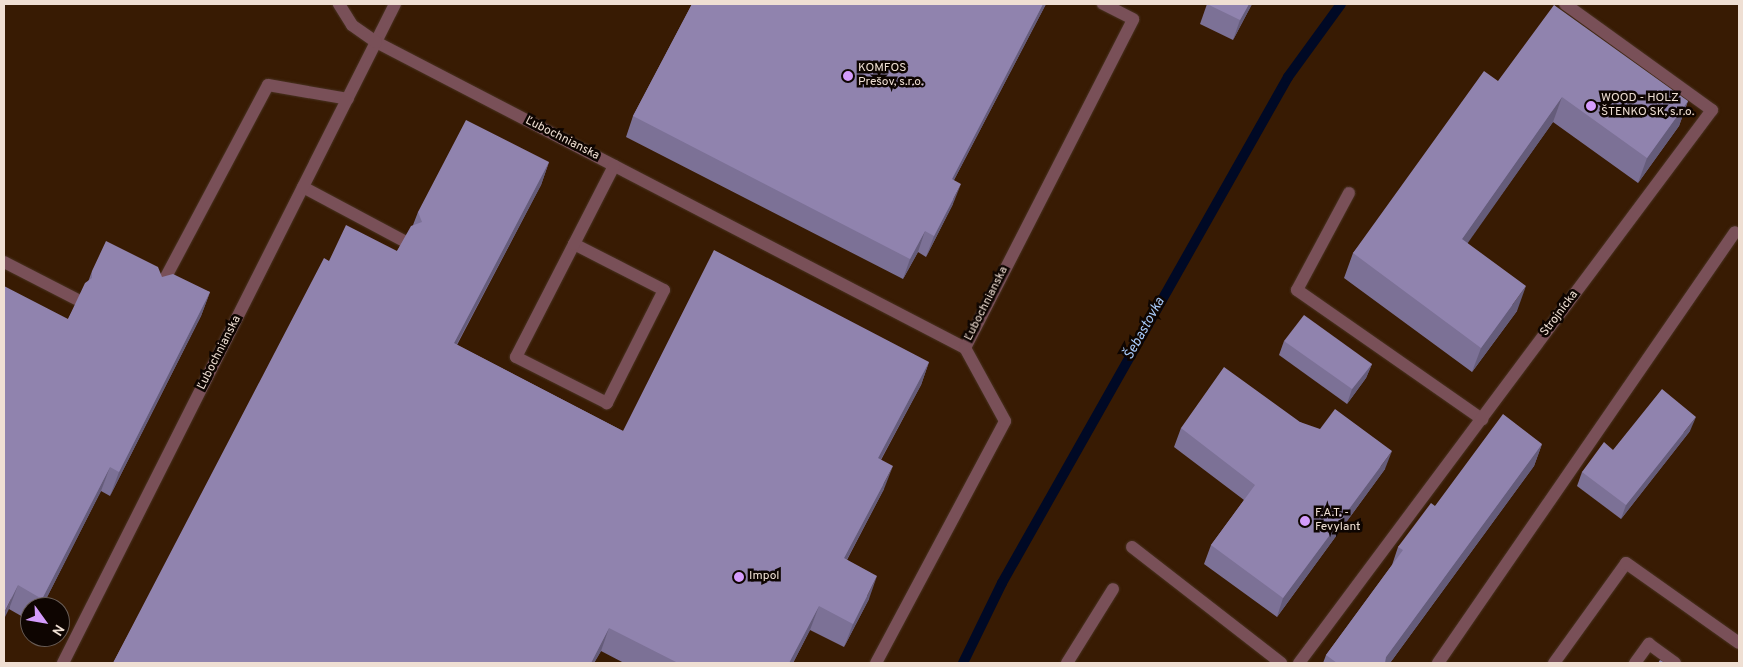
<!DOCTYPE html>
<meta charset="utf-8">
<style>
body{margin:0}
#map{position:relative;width:1743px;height:667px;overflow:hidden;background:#2d1604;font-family:Overpass,sans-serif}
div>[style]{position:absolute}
.built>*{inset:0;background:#381b03}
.stream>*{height:10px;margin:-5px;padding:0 5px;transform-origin:5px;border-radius:5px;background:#000925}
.roads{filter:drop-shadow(0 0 1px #483221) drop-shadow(0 0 1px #483221)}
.minor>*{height:12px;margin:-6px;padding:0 6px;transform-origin:6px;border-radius:6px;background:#795058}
.wall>*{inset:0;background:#7c7196}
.shaded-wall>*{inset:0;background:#655c7a}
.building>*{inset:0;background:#9083ae}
.dots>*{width:14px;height:14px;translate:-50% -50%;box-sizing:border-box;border:2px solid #0e0501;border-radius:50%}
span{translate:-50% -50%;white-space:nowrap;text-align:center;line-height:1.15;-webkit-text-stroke:5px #0e0501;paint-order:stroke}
.poi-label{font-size:12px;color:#efdfd3}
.left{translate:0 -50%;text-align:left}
.street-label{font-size:12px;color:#efdfd3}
.water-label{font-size:14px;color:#a7c9f8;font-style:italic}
.frame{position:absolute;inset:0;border:5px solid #efdfd3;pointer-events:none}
.north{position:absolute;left:20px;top:597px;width:50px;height:50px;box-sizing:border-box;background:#0e0501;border:1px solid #685c55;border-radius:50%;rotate:122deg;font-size:14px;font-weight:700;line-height:20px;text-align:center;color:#efdfd3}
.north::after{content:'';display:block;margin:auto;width:18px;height:22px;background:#d49cfc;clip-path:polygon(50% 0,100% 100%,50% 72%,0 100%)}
</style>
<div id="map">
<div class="built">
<i style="clip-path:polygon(evenodd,4px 4px,1739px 4px,1739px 663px,4px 663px,4px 4px,30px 607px,60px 607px,60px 637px,30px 637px,30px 607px)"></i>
</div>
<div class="stream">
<i style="left:963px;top:663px;width:89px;rotate:-64deg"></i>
<i style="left:1002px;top:583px;width:581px;rotate:-60.52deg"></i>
<i style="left:1288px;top:77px;width:90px;rotate:-54deg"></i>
</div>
<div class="roads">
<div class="minor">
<i style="left:395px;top:4px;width:42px;rotate:116.6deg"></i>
<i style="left:376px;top:42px;width:664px;rotate:27.45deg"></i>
<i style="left:303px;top:187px;width:117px;rotate:28.1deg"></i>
<i style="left:1349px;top:193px;width:110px;rotate:118.2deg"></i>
<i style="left:1297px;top:290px;width:226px;rotate:34.9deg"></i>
<i style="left:574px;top:244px;width:101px;rotate:27.1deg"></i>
<i style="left:664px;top:290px;width:127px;rotate:116.8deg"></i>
<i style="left:607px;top:403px;width:102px;rotate:-153.2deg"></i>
<i style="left:516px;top:357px;width:127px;rotate:-62.8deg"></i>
<i style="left:574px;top:244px;width:88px;rotate:-62.9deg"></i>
<i style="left:4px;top:262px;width:81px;rotate:27.2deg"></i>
<i style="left:159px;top:290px;width:232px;rotate:-62deg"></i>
<i style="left:268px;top:85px;width:81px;rotate:9.9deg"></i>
<i style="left:965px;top:348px;width:369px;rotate:-62.9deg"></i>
<i style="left:1133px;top:19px;width:34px;rotate:-153deg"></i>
<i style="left:1132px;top:547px;width:189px;rotate:37.9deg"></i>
<i style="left:63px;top:663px;width:695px;rotate:-63.25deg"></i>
<i style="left:376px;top:42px;width:29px;rotate:-145deg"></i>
<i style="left:352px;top:25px;width:25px;rotate:-122deg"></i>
<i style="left:876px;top:663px;width:274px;rotate:-61.9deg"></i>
<i style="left:1005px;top:421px;width:83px;rotate:-118.7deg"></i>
<i style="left:1067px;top:663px;width:87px;rotate:-58.1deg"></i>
<i style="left:1299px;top:663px;width:690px;rotate:-53.25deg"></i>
<i style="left:1712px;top:110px;width:181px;rotate:-144.2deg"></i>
<i style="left:1438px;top:663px;width:523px;rotate:-55.43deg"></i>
<i style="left:1554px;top:663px;width:123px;rotate:-54.2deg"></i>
<i style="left:1626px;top:563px;width:138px;rotate:35.3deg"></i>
<i style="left:1635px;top:663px;width:24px;rotate:-54deg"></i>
<i style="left:1649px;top:644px;width:32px;rotate:36deg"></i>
</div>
</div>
<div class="wall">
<i style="clip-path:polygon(692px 4px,1046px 4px,954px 180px,953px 204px,926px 257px,918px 252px,903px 279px,626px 137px,633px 116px)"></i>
<i style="clip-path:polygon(1207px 4px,1252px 4px,1233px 40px,1200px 24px)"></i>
<i style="clip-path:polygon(1498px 81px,1688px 101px,1679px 126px,1638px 183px,1553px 122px,1467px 243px,1517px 311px,1472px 372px,1344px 278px,1353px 253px)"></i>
<i style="clip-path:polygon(549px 162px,541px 185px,457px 345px,623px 431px,929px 362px,921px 385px,881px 460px,884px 489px,847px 560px,869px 599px,844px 647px,810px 630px,793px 663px,624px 663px,601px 651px,594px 663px,113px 663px,329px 261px,397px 251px,413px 225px,418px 212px)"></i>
<i style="clip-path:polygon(92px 271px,162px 277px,210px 292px,201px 316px,110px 496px,101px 491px,42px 607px,30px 607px,30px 621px,9px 609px,68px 319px,88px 282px)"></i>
<i style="clip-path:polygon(1284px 341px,1372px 364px,1366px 378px,1347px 404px,1279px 355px)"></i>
<i style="clip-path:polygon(1300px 422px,1385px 469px,1277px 617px,1204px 564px,1211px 545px,1244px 500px,1174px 447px,1181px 428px)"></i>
<i style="clip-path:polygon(1690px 431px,1621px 519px,1577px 486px,1582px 472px,1613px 450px)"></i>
<i style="clip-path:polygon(1542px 444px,1534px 466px,1390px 663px,1323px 663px,1326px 655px,1392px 565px,1398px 547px,1435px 506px)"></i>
</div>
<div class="shaded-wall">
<i style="clip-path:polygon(1043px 4px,1046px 4px,944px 199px,952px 179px)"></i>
<i style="clip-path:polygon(1249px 4px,1252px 4px,1233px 40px,1240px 20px)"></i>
<i style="clip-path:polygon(1562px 97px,1553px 122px,1453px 264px,1462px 239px)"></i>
<i style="clip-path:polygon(1688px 101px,1679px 126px,1638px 183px,1647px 158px)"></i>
<i style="clip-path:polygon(549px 162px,541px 185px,445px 366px,454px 343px)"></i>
<i style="clip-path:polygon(961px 184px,953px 204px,926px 257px,934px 236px)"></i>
<i style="clip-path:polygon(925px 231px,918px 252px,903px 279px,910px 259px)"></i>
<i style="clip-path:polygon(1526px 286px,1517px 311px,1472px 372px,1481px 348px)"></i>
<i style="clip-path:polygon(210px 292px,201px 316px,110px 496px,119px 472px)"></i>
<i style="clip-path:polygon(929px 362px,921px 385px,869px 481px,878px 458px)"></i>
<i style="clip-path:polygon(1372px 364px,1366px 378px,1347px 404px,1352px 389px)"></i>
<i style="clip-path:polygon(1696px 417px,1690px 431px,1621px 519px,1626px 505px)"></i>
<i style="clip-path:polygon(1542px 444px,1534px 466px,1390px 663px,1383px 663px,1386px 657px)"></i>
<i style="clip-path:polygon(1392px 451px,1385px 469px,1277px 617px,1283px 598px)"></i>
<i style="clip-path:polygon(893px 466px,884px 489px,835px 582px,844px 558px)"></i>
<i style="clip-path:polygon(110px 467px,101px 491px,42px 607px,39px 607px,42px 599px)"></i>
<i style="clip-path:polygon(877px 576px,869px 599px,844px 647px,853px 624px)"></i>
<i style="clip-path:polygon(18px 585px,9px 609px,4px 619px,4px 613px)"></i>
<i style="clip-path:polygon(819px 606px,810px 630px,793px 663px,789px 663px)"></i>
<i style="clip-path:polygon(609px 628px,601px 651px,594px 663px,591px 663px)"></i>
</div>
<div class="building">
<i style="clip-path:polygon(692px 4px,1043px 4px,952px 179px,961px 184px,934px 236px,925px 231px,910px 259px,633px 116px)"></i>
<i style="clip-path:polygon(1207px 4px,1249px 4px,1240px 20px)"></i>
<i style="clip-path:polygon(1554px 5px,1688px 101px,1647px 158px,1562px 97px,1462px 239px,1526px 286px,1481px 348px,1353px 253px,1484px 71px,1498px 81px)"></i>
<i style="clip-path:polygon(466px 120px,549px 162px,454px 343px,623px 431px,714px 250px,929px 362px,878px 458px,893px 466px,844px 558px,877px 576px,853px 624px,819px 606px,789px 663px,678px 663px,609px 628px,591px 663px,113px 663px,324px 258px,329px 261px,346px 225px,397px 251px,411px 226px,422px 222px,418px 212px)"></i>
<i style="clip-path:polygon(106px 241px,158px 267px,162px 277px,173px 274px,210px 292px,119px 472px,110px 467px,42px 599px,18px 585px,4px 613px,4px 286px,68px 319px,85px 283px,92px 278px,92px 271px)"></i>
<i style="clip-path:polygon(1304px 315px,1372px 364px,1352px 389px,1284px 341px)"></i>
<i style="clip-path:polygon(1224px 367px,1300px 422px,1320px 429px,1335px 409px,1392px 451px,1283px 598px,1211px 545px,1255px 485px,1181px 428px)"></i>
<i style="clip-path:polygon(1662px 389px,1696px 417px,1626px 505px,1582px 472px,1604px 442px,1613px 450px)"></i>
<i style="clip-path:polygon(1503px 414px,1542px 444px,1386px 657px,1385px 663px,1337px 663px,1326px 655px,1403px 550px,1398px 547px,1431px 503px,1435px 506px)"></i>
<i style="clip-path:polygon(1660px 660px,1665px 663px,1658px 663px)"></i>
</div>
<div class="dots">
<i style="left:848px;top:76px;background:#d49cfc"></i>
<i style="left:1591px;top:106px;background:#d49cfc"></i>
<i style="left:1305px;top:521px;background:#d49cfc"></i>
<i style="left:739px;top:577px;background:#d49cfc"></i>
</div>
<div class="poi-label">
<span class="left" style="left:858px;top:76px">KOMFOS<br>Prešov, s.r.o.</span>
<span class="left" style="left:1601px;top:106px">WOOD - HOLZ<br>ŠTENKO SK, s.r.o.</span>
<span class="left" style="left:1315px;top:521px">F.A.T. -<br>Fevylant</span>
<span class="left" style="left:749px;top:577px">Impol</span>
</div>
<div class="street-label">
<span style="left:562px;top:139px;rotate:27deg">Ľubochnianska</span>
<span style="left:987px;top:304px;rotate:-63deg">Ľubochnianska</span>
<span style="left:1560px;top:314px;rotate:-53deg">Strojnícka</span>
<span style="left:220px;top:353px;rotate:-63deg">Ľubochnianska</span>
</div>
<div class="water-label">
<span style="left:1145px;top:329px;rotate:-61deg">Šebastovka</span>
</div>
<div class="frame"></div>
<div class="north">N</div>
</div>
